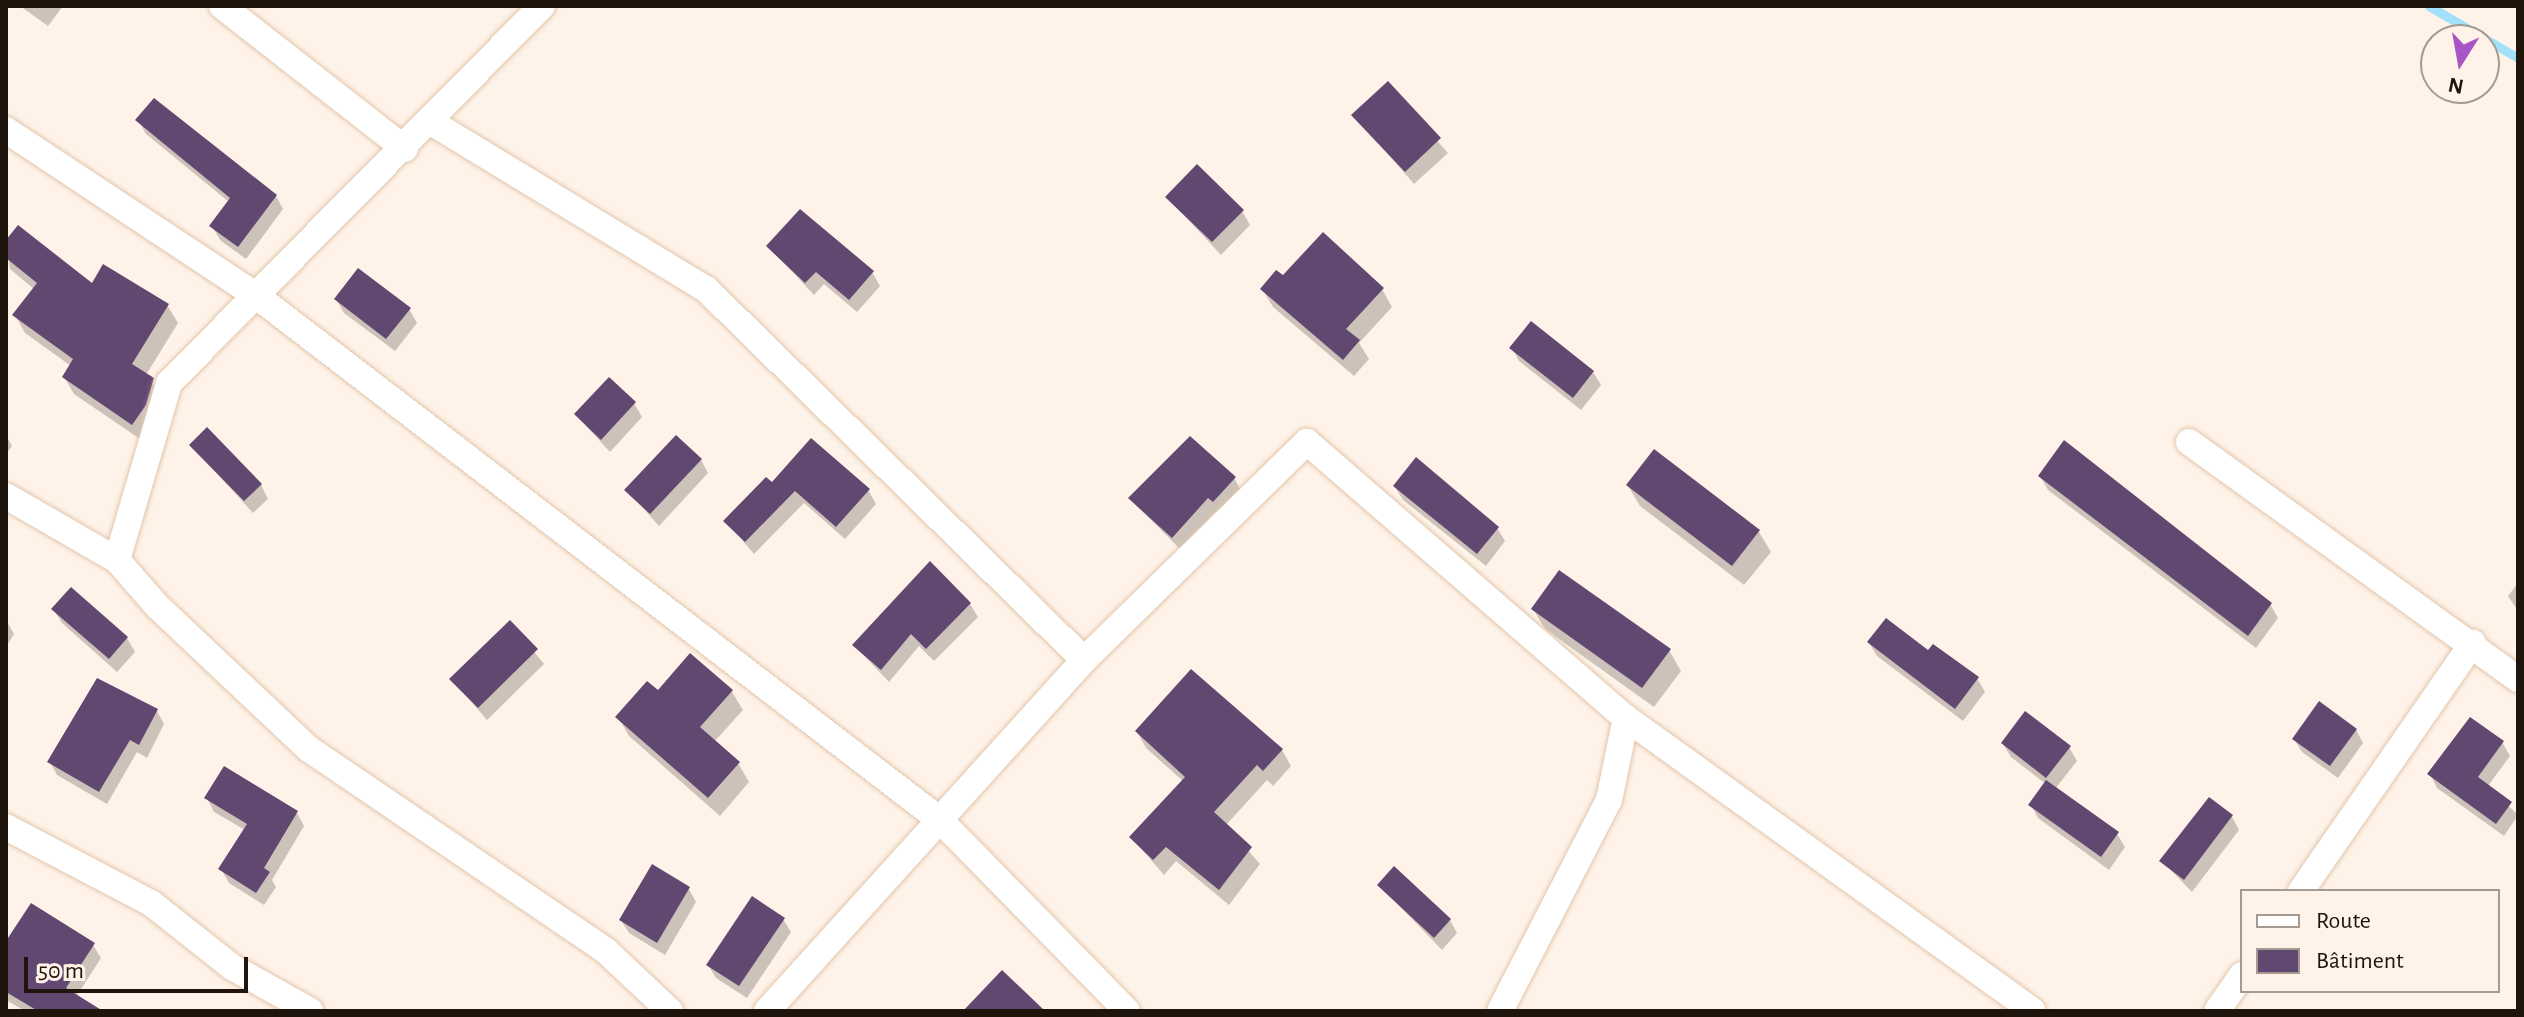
<!DOCTYPE html>
<meta charset="utf-8">
<style>
body{margin:0}
#map{position:relative;width:2524px;height:1017px;overflow:hidden;background:#fff3e9;font-family:"Alegreya Sans",sans-serif}
div>[style]{position:absolute}
.shadow>*{inset:0;background:#0003}
.stream>*{height:9px;margin:-4.5px;padding:0 4.5px;transform-origin:4.5px;border-radius:4.5px;background:#a3e0f9}
.building>*{inset:0;background:#604871}
.roads{filter:drop-shadow(0 0 2px #e2c6ac) drop-shadow(0 0 2px #e2c6ac)}
.street>*{height:26px;margin:-13px;padding:0 13px;transform-origin:13px;border-radius:13px;background:#fff}
span{translate:-50% -50%;white-space:nowrap;text-align:center;line-height:1.15;-webkit-text-stroke:8px #fff3e9;paint-order:stroke}
.frame{position:absolute;inset:0;border:8px solid #1f150c;pointer-events:none}
.legend{position:absolute;left:2240px;top:889px;width:260px;height:104px;box-sizing:border-box;background:#fff3e9;border:2px solid #a59a91;margin:0;padding:10px 14px;list-style:none;font-size:24px;color:#1f150c}
.legend li{display:flex;align-items:center;gap:16px;height:40px}
.legend b{width:40px;border:2px solid #a59a91}
.north{position:absolute;left:2420px;top:24px;width:80px;height:80px;box-sizing:border-box;background:#fff3e9;border:2px solid #a59a91;border-radius:50%;rotate:191deg;font-size:22px;font-weight:700;line-height:32px;text-align:center;color:#1f150c}
.north::after{content:'';display:block;margin:auto;width:28px;height:36px;background:#a855c5;clip-path:polygon(50% 0,100% 100%,50% 72%,0 100%)}
.scale{position:absolute;left:24px;top:957px;width:224px;height:36px;box-sizing:border-box;border:4px solid #1f150c;border-top:0;padding-left:10px;font-size:24px;line-height:28px;white-space:nowrap;color:#1f150c;-webkit-text-stroke:6px #fff3e9;paint-order:stroke}
</style>
<div id="map">
<div class="shadow">
<i style="clip-path:polygon(20px 6px,63px 6px,48px 26px)"></i>
<i style="clip-path:polygon(1387px 84px,1448px 153px,1414px 184px,1354px 115px)"></i>
<i style="clip-path:polygon(138px 120px,276px 196px,283px 209px,246px 259px,220px 240px,212px 226px,229px 202px,146px 134px)"></i>
<i style="clip-path:polygon(1167px 197px,1242px 211px,1250px 225px,1221px 255px)"></i>
<i style="clip-path:polygon(6px 243px,92px 286px,167px 305px,178px 323px,146px 375px,163px 398px,143px 441px,74px 394px,64px 377px,71px 366px,25px 333px,15px 315px,34px 289px,10px 269px)"></i>
<i style="clip-path:polygon(768px 246px,872px 272px,880px 286px,857px 312px,824px 284px,814px 295px)"></i>
<i style="clip-path:polygon(1283px 278px,1382px 289px,1392px 307px,1359px 343px,1369px 359px,1354px 376px,1273px 307px,1262px 289px)"></i>
<i style="clip-path:polygon(336px 299px,409px 309px,417px 323px,395px 351px,344px 313px)"></i>
<i style="clip-path:polygon(1512px 348px,1593px 372px,1601px 385px,1581px 410px,1519px 361px)"></i>
<i style="clip-path:polygon(634px 403px,642px 417px,610px 452px,576px 415px)"></i>
<i style="clip-path:polygon(6px 435px,12px 446px,6px 454px)"></i>
<i style="clip-path:polygon(191px 445px,261px 485px,268px 499px,253px 513px)"></i>
<i style="clip-path:polygon(701px 460px,708px 473px,659px 526px,627px 490px)"></i>
<i style="clip-path:polygon(2040px 476px,2270px 604px,2278px 618px,2256px 648px,2048px 490px)"></i>
<i style="clip-path:polygon(1234px 478px,1242px 492px,1221px 514px,1217px 510px,1181px 550px,1130px 499px)"></i>
<i style="clip-path:polygon(772px 485px,868px 490px,876px 504px,845px 539px,804px 503px,754px 554px,726px 521px)"></i>
<i style="clip-path:polygon(1628px 486px,1759px 532px,1771px 552px,1744px 585px,1640px 506px)"></i>
<i style="clip-path:polygon(1395px 487px,1497px 528px,1505px 541px,1486px 566px,1403px 500px)"></i>
<i style="clip-path:polygon(2518px 583px,2518px 611px,2508px 596px)"></i>
<i style="clip-path:polygon(71px 590px,127px 638px,135px 652px,117px 672px,62px 623px,54px 610px)"></i>
<i style="clip-path:polygon(970px 604px,978px 617px,934px 661px,919px 646px,889px 682px,854px 645px)"></i>
<i style="clip-path:polygon(1533px 609px,1669px 650px,1681px 671px,1654px 707px,1545px 629px)"></i>
<i style="clip-path:polygon(6px 620px,14px 634px,6px 647px)"></i>
<i style="clip-path:polygon(510px 622px,544px 664px,487px 720px,452px 679px)"></i>
<i style="clip-path:polygon(1869px 643px,1928px 653px,1977px 678px,1985px 692px,1963px 721px,1877px 656px)"></i>
<i style="clip-path:polygon(690px 656px,732px 692px,743px 710px,714px 742px,738px 763px,749px 782px,720px 816px,629px 736px,618px 717px,658px 692px)"></i>
<i style="clip-path:polygon(157px 711px,164px 724px,147px 758px,137px 752px,107px 804px,57px 775px,50px 762px)"></i>
<i style="clip-path:polygon(2356px 730px,2363px 743px,2338px 778px,2302px 752px,2294px 739px)"></i>
<i style="clip-path:polygon(1137px 732px,1282px 750px,1291px 766px,1273px 786px,1267px 780px,1226px 825px,1260px 864px,1229px 905px,1176px 861px,1164px 875px,1131px 837px,1183px 781px,1146px 748px)"></i>
<i style="clip-path:polygon(2502px 742px,2510px 756px,2488px 786px,2518px 815px,2504px 836px,2437px 788px,2430px 774px)"></i>
<i style="clip-path:polygon(2003px 744px,2069px 747px,2077px 761px,2055px 789px,2117px 834px,2125px 847px,2109px 870px,2038px 818px,2031px 805px,2046px 784px,2011px 757px)"></i>
<i style="clip-path:polygon(207px 798px,297px 813px,304px 826px,272px 880px,276px 887px,264px 905px,229px 883px,221px 869px,245px 830px,214px 812px)"></i>
<i style="clip-path:polygon(2232px 817px,2239px 830px,2192px 892px,2162px 861px)"></i>
<i style="clip-path:polygon(1379px 885px,1450px 920px,1457px 933px,1442px 950px)"></i>
<i style="clip-path:polygon(689px 889px,696px 902px,665px 955px,629px 933px,621px 920px)"></i>
<i style="clip-path:polygon(783px 919px,791px 932px,747px 998px,716px 978px,708px 965px)"></i>
<i style="clip-path:polygon(6px 945px,93px 945px,101px 958px,76px 997px,86px 1011px,25px 1011px,6px 1000px)"></i>
</div>
<div class="stream">
<i style="left:2429px;top:6px;width:103px;rotate:30.3deg"></i>
</div>
<div class="building">
<i style="clip-path:polygon(1388px 81px,1441px 138px,1405px 172px,1351px 115px)"></i>
<i style="clip-path:polygon(154px 98px,277px 195px,238px 247px,209px 226px,230px 198px,135px 120px)"></i>
<i style="clip-path:polygon(1197px 164px,1244px 210px,1212px 242px,1165px 197px)"></i>
<i style="clip-path:polygon(800px 209px,874px 271px,849px 300px,816px 272px,805px 283px,766px 246px)"></i>
<i style="clip-path:polygon(18px 225px,92px 283px,103px 264px,169px 304px,132px 364px,154px 378px,146px 405px,132px 425px,62px 377px,73px 359px,12px 315px,37px 283px,6px 258px,6px 240px)"></i>
<i style="clip-path:polygon(1323px 232px,1384px 288px,1346px 329px,1360px 340px,1343px 360px,1260px 289px,1276px 270px,1283px 275px)"></i>
<i style="clip-path:polygon(358px 268px,411px 308px,386px 339px,334px 299px)"></i>
<i style="clip-path:polygon(1531px 321px,1594px 371px,1573px 398px,1509px 348px)"></i>
<i style="clip-path:polygon(609px 377px,636px 402px,601px 440px,574px 414px)"></i>
<i style="clip-path:polygon(207px 427px,262px 484px,244px 501px,189px 445px)"></i>
<i style="clip-path:polygon(676px 435px,702px 459px,650px 514px,624px 490px)"></i>
<i style="clip-path:polygon(1190px 436px,1236px 477px,1213px 502px,1208px 498px,1172px 538px,1128px 498px)"></i>
<i style="clip-path:polygon(811px 438px,870px 489px,836px 527px,795px 491px,745px 542px,723px 521px,766px 477px,772px 482px)"></i>
<i style="clip-path:polygon(2064px 440px,2272px 603px,2248px 636px,2038px 476px)"></i>
<i style="clip-path:polygon(1654px 449px,1760px 530px,1732px 566px,1626px 485px)"></i>
<i style="clip-path:polygon(1416px 457px,1499px 527px,1477px 554px,1393px 486px)"></i>
<i style="clip-path:polygon(930px 561px,971px 603px,926px 649px,911px 634px,881px 670px,852px 645px)"></i>
<i style="clip-path:polygon(1559px 570px,1671px 649px,1642px 688px,1531px 609px)"></i>
<i style="clip-path:polygon(71px 587px,128px 637px,109px 659px,51px 609px)"></i>
<i style="clip-path:polygon(1886px 618px,1928px 650px,1933px 644px,1979px 677px,1955px 709px,1867px 642px)"></i>
<i style="clip-path:polygon(510px 620px,538px 649px,478px 708px,449px 679px)"></i>
<i style="clip-path:polygon(690px 653px,733px 690px,700px 727px,740px 762px,708px 798px,615px 717px,647px 681px,658px 690px)"></i>
<i style="clip-path:polygon(1191px 669px,1283px 749px,1263px 771px,1257px 765px,1214px 812px,1252px 847px,1219px 890px,1166px 847px,1153px 860px,1129px 837px,1185px 777px,1135px 731px)"></i>
<i style="clip-path:polygon(97px 678px,158px 709px,139px 745px,130px 740px,99px 792px,47px 762px)"></i>
<i style="clip-path:polygon(2319px 701px,2357px 729px,2330px 766px,2292px 739px)"></i>
<i style="clip-path:polygon(2025px 711px,2071px 746px,2046px 778px,2001px 743px)"></i>
<i style="clip-path:polygon(2470px 717px,2504px 741px,2478px 777px,2512px 802px,2496px 824px,2427px 774px)"></i>
<i style="clip-path:polygon(224px 766px,298px 811px,264px 868px,270px 872px,256px 893px,218px 869px,247px 824px,204px 798px)"></i>
<i style="clip-path:polygon(2046px 780px,2119px 832px,2101px 857px,2028px 805px)"></i>
<i style="clip-path:polygon(2209px 797px,2233px 815px,2184px 880px,2159px 861px)"></i>
<i style="clip-path:polygon(652px 864px,690px 887px,657px 943px,619px 920px)"></i>
<i style="clip-path:polygon(1394px 866px,1451px 919px,1434px 938px,1377px 885px)"></i>
<i style="clip-path:polygon(752px 896px,785px 918px,739px 986px,706px 965px)"></i>
<i style="clip-path:polygon(31px 903px,95px 943px,66px 988px,103px 1011px,38px 1011px,6px 992px,6px 941px)"></i>
<i style="clip-path:polygon(1002px 970px,1045px 1011px,963px 1011px)"></i>
</div>
<div class="roads">
<div class="street">
<i style="left:222px;top:6px;width:232px;rotate:38deg"></i>
<i style="left:431px;top:122px;width:322px;rotate:31.3deg"></i>
<i style="left:706px;top:289px;width:530px;rotate:44.46deg"></i>
<i style="left:6px;top:130px;width:297px;rotate:33.5deg"></i>
<i style="left:254px;top:294px;width:864px;rotate:37.48deg"></i>
<i style="left:940px;top:820px;width:267px;rotate:45.6deg"></i>
<i style="left:2189px;top:442px;width:405px;rotate:35.8deg"></i>
<i style="left:6px;top:496px;width:128px;rotate:30deg"></i>
<i style="left:117px;top:560px;width:61px;rotate:49deg"></i>
<i style="left:157px;top:606px;width:209px;rotate:43.3deg"></i>
<i style="left:309px;top:749px;width:359px;rotate:34.2deg"></i>
<i style="left:606px;top:951px;width:88px;rotate:43.2deg"></i>
<i style="left:117px;top:560px;width:184px;rotate:-73.6deg"></i>
<i style="left:169px;top:383px;width:530px;rotate:-45.31deg"></i>
<i style="left:6px;top:827px;width:164px;rotate:27.7deg"></i>
<i style="left:151px;top:903px;width:103px;rotate:38.3deg"></i>
<i style="left:232px;top:967px;width:90px;rotate:29.4deg"></i>
<i style="left:2301px;top:891px;width:302px;rotate:-55.3deg"></i>
<i style="left:767px;top:1011px;width:473px;rotate:-47.9deg"></i>
<i style="left:1084px;top:660px;width:312px;rotate:-44.4deg"></i>
<i style="left:1307px;top:442px;width:422px;rotate:40.9deg"></i>
<i style="left:1626px;top:718px;width:501px;rotate:35.75deg"></i>
<i style="left:1500px;top:1011px;width:237px;rotate:-62.7deg"></i>
<i style="left:1609px;top:800px;width:84px;rotate:-78.3deg"></i>
<i style="left:2217px;top:1011px;width:44px;rotate:-55.2deg"></i>
</div>
</div>
<div class="frame"></div>
<ul class="legend">
<li><b style="height:10px;background:#fff"></b>Route</li>
<li><b style="height:22px;background:#604871"></b>Bâtiment</li>
</ul>
<div class="north">N</div>
<div class="scale">50 m</div>
</div>
